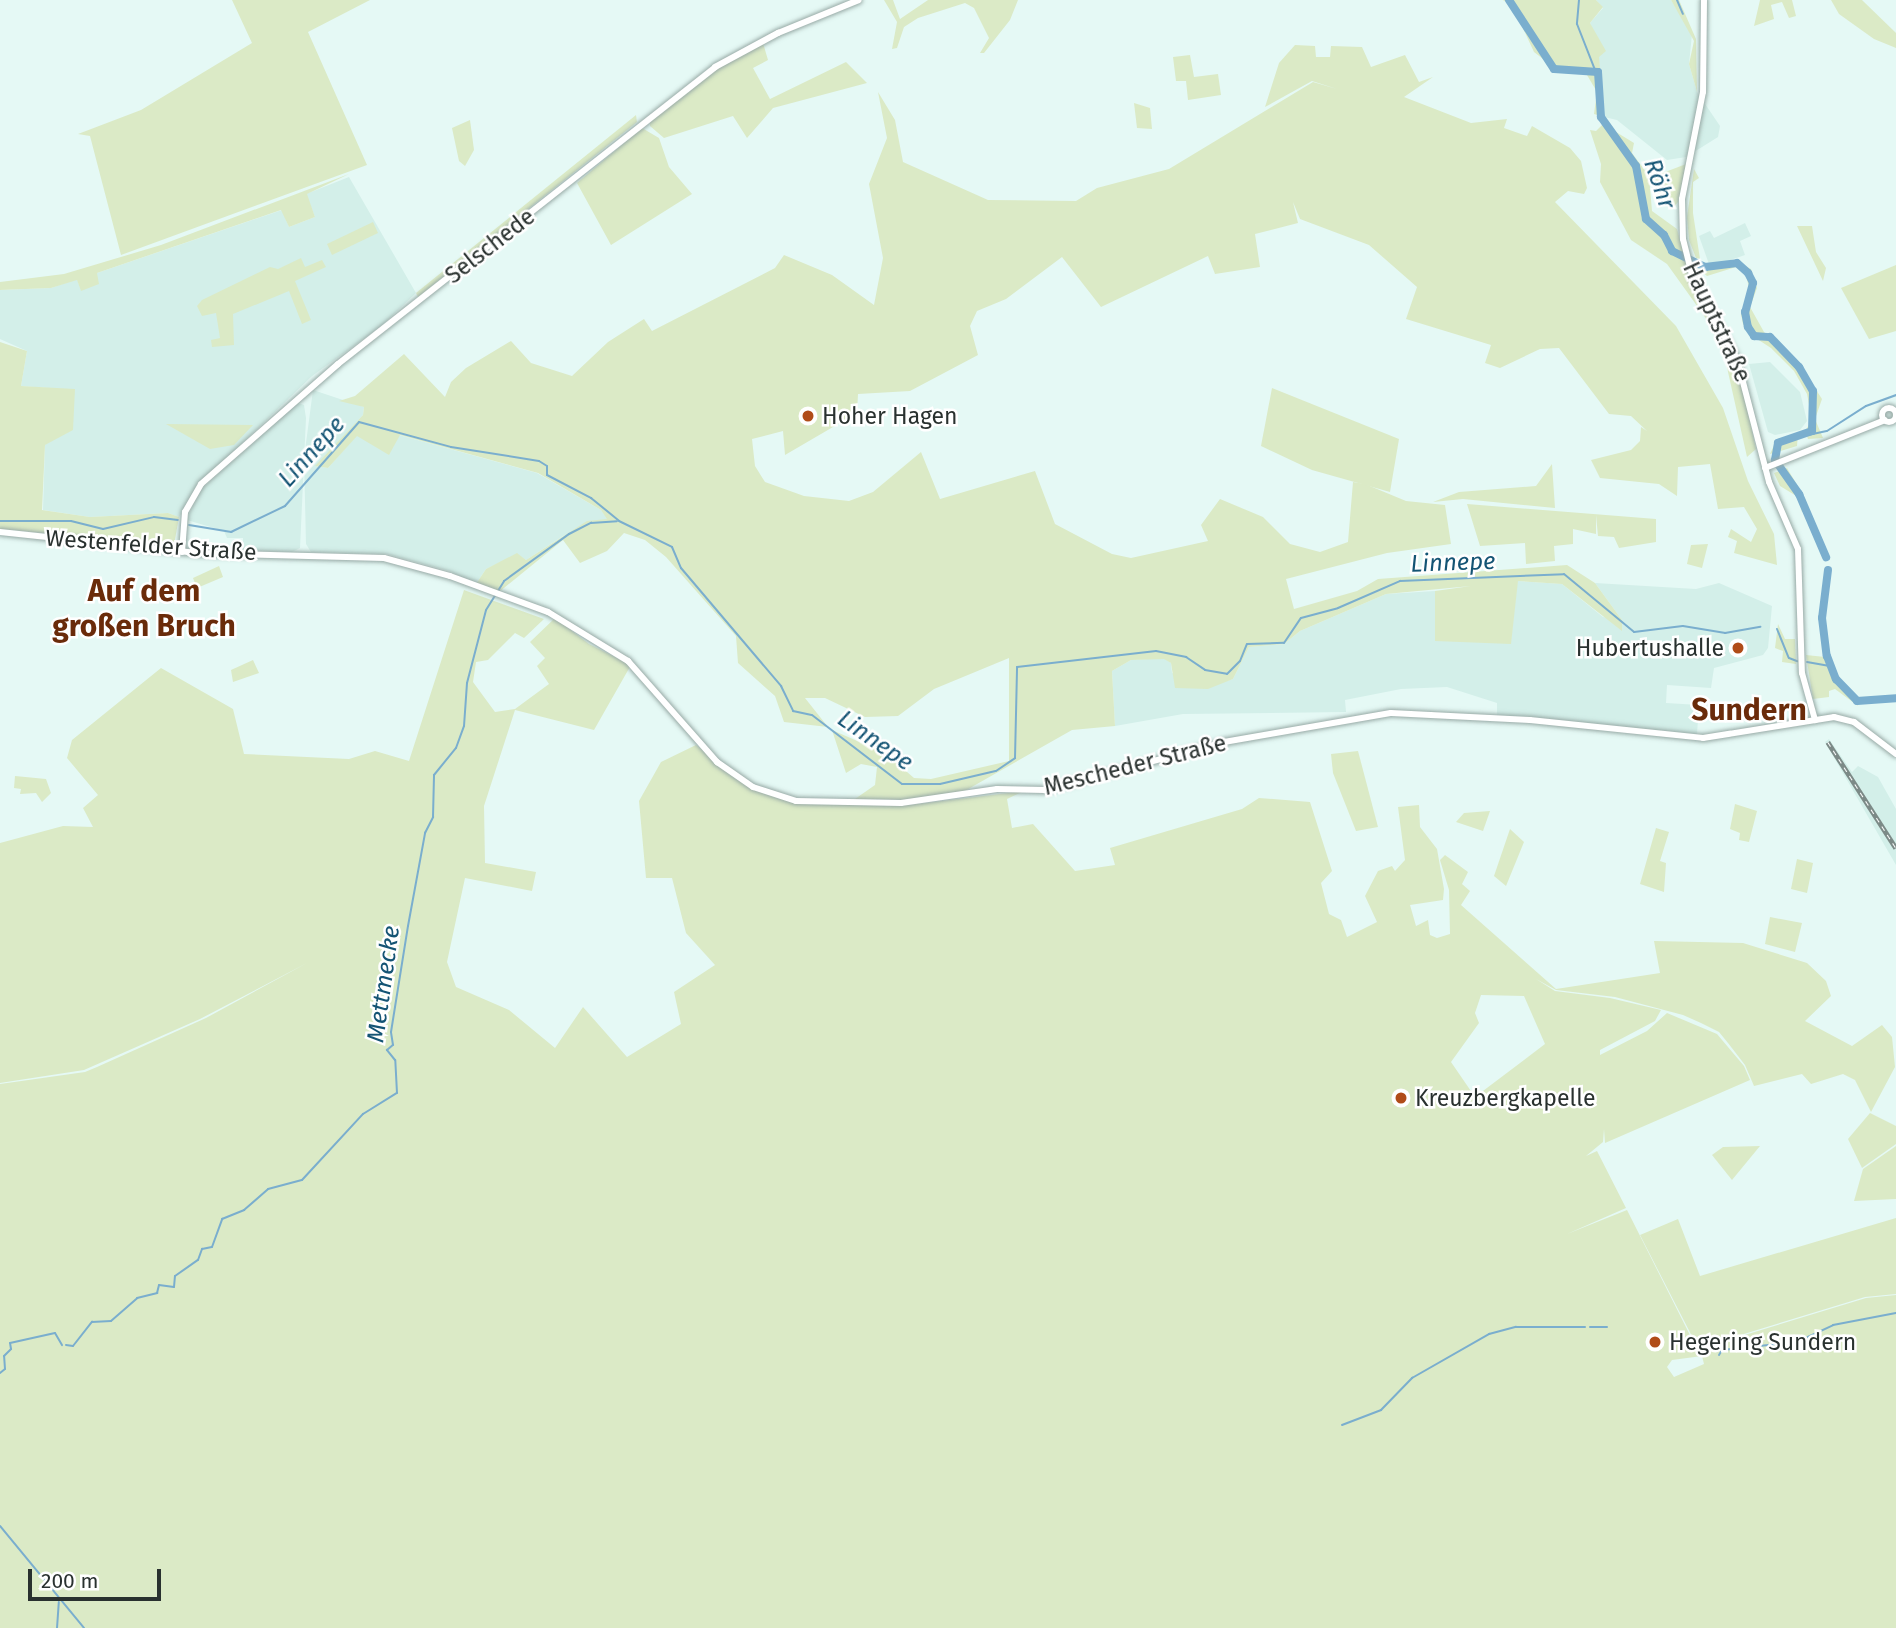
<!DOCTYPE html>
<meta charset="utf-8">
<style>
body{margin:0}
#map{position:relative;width:1896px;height:1628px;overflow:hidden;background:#e5f9f5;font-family:"Fira Sans",sans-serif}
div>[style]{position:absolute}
.built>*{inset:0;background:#d3efe9}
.green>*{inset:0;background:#dbeac6}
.stream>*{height:2px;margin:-1px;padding:0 1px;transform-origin:1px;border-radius:1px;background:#7aaece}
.river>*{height:8px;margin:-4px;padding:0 4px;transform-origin:4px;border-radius:4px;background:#7aaece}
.roads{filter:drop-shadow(0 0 2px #98aaa6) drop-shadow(0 0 2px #98aaa6)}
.secondary>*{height:6px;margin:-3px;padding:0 3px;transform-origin:3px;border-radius:3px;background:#fff}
.secondary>.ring{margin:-3px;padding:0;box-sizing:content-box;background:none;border:6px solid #fff;border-radius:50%}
.rail>*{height:4.5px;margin-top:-2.25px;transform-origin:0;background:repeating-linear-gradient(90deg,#fff 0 5px,#7c8a87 0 10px);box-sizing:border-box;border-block:2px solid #7c8a87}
.dots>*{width:19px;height:19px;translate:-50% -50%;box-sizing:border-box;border:4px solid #fff;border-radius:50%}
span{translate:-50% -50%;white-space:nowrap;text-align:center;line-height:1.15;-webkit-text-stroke:5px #fff;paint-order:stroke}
.street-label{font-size:23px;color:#29312f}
.poi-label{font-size:23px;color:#29312f}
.left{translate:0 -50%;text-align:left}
.right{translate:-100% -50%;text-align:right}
.water-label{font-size:24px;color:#145474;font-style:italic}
.district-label{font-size:30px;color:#6a2b0a;font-weight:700}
.scale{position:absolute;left:28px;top:1569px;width:133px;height:32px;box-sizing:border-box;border:4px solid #29312f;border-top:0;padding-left:9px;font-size:21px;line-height:24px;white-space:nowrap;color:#29312f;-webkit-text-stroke:5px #fff;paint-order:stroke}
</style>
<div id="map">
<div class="built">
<i style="clip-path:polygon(1596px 0,1671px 0,1692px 34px,1689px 64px,1697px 92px,1720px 126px,1718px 137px,1686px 157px,1667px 160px,1617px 120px,1604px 117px,1596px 40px,1590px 23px,1603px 8px)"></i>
<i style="clip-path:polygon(349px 177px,416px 293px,380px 327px,312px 376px,202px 482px,179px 517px,168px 513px,90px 517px,43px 510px,45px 445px,75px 390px,21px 386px,27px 351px,0 339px,0 290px,51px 288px,77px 279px,81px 290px,97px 273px,282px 210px,289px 227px,315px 217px,306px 194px)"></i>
<i style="clip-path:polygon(1745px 223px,1751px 236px,1740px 241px,1745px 255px,1710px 267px,1699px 236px,1710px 231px,1714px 238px)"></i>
<i style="clip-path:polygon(1770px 362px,1800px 392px,1807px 421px,1800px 430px,1775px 435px,1768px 432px,1749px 364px)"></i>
<i style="clip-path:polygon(313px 390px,364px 407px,363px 415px,316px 466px,328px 468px,356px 436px,399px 435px,537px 473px,601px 510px,608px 519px,563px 536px,526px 560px,517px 554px,486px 569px,476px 584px,449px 571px,387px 554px,311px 552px,306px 544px,304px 458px)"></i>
<i style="clip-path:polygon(298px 403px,304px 405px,306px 418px,300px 548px,292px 552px,243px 550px,243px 538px,227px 538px,224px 531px,187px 520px,198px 492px)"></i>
<i style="clip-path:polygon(1518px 581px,1562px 584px,1603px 617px,1622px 620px,1595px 583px,1696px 589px,1719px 583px,1772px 606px,1768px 648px,1763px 655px,1714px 668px,1711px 688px,1667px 685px,1666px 703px,1699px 705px,1697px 734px,1497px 715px,1497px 703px,1447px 687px,1401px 689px,1345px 700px,1346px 712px,1183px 714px,1115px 726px,1112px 671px,1131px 660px,1164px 658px,1171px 663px,1172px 673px,1213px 685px,1233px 679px,1249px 647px,1284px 644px,1300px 631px,1386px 594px,1435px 591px,1436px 641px)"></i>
<i style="clip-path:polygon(1829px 739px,1852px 772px,1858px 766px,1878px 777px,1896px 809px,1896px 865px,1825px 742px)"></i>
</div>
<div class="green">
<i style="clip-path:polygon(232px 0,370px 0,308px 32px,367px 165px,121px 255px,90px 136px,78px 134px,141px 110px,252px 43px)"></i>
<i style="clip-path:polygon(884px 0,893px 0,900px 19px,928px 0,1018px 0,1010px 20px,984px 53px,980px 53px,989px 38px,974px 8px,965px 3px,918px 18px,904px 27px,897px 48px,892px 49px,897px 22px)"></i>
<i style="clip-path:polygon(1503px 0,1596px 0,1603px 7px,1590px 23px,1606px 51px,1599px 57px,1604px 117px,1594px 114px,1597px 92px,1587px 75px,1556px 69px,1534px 52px,1513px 7px)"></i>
<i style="clip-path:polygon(1671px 0,1679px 0,1696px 39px,1697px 92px,1689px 64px,1694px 41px)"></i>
<i style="clip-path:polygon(1760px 0,1792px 0,1796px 16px,1789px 18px,1782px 2px,1771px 5px,1774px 19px,1754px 26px)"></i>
<i style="clip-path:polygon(1831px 0,1862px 0,1896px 33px,1896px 48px,1874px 39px,1839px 14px)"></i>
<i style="clip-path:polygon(763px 43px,768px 60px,753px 68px,770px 99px,846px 62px,867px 83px,773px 108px,747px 138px,733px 116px,664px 138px,650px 126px,650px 120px,714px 71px)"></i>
<i style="clip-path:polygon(1295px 45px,1315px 46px,1316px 57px,1330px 57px,1331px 46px,1362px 47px,1371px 67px,1405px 55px,1419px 82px,1433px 77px,1404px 97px,1471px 123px,1507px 119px,1504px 128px,1527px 136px,1532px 126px,1570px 148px,1581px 161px,1587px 188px,1584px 194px,1568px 191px,1555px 202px,1676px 326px,1723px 408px,1748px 481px,1774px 534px,1777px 565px,1734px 553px,1737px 541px,1728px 537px,1731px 529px,1751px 542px,1757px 529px,1744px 507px,1718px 509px,1710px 464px,1678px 467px,1677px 496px,1659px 484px,1600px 478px,1591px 460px,1631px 450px,1640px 441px,1641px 427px,1647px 431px,1631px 416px,1609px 414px,1559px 348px,1540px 349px,1500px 368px,1485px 363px,1491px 345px,1406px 319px,1417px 287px,1369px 245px,1300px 219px,1293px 202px,1298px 223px,1255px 234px,1260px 267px,1215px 274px,1208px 256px,1101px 307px,1062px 257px,1006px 299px,977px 311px,970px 326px,978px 355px,910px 391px,858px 394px,857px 413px,785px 455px,783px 431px,752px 439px,755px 466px,765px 482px,804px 496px,849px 501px,873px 492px,921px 452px,940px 499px,1035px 471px,1055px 524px,1112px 554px,1131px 558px,1208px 541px,1201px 525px,1220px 499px,1263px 517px,1290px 544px,1320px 552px,1348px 542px,1353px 482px,1365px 484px,1406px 501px,1445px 505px,1451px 544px,1387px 553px,1286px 579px,1294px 609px,1357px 591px,1378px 579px,1567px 565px,1595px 583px,1622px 620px,1622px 631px,1562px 584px,1518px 581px,1511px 644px,1435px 641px,1435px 591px,1471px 586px,1386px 594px,1300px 631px,1284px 644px,1249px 647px,1233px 679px,1208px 689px,1175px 688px,1171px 663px,1164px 659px,1131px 660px,1112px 671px,1115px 726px,1072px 730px,963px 792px,909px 800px,855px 799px,875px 785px,877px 767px,861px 764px,846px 773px,832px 730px,885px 753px,914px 778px,931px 779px,1009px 761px,1009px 658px,934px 689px,898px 716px,865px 717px,825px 698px,805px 698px,828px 727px,784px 722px,775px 696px,738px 663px,736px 636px,666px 557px,645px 540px,624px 533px,607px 551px,580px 563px,563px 540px,499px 592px,476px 584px,486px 569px,517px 553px,526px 560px,587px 521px,607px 519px,601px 510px,538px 473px,400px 435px,389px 455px,357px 436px,328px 468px,315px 466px,363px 415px,364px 407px,339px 401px,355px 396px,404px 354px,445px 397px,451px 382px,466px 368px,511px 341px,531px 363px,572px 376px,608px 342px,644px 319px,652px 331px,775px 268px,784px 255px,832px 275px,874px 305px,883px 258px,869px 184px,887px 138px,878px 92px,895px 120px,903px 162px,988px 200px,1076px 201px,1097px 188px,1169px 169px,1313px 82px,1337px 89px,1312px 81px,1265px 107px,1279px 63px)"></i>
<i style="clip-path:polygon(1190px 55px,1194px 77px,1218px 74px,1221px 95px,1188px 100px,1186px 81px,1176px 81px,1173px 57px)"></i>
<i style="clip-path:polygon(1134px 103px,1150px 108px,1152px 129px,1137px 128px)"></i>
<i style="clip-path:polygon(636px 115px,637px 122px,418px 297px,416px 293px)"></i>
<i style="clip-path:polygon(470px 120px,474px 150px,465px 166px,459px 161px,452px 128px)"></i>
<i style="clip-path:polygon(1603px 124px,1634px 143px,1632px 153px,1649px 176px,1652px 211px,1677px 229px,1691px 281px,1738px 368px,1756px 449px,1747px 457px,1726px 363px,1710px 324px,1667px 264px,1631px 240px,1600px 182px,1601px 164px,1590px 130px,1596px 131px)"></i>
<i style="clip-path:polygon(642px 128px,659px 138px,669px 167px,692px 194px,611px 245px,577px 183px)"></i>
<i style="clip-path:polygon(1686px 164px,1678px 202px,1674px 207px,1659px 205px,1655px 176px)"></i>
<i style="clip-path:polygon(1694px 169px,1699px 178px,1693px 182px,1693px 213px,1700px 259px,1696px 258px,1689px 240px,1687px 217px)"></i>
<i style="clip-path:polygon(349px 174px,307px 194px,315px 217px,289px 227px,281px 210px,97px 273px,99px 284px,81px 291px,77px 280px,51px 288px,0 290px,0 282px,64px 274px,161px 245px)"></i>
<i style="clip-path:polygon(373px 222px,378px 233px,332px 255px,327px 244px)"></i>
<i style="clip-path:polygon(1797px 226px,1812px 226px,1816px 252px,1826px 268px,1823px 281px)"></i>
<i style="clip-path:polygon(301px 258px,305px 267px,322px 260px,326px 267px,295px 281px,311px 320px,302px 324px,289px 291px,233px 314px,234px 345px,212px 347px,211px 340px,220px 338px,216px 313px,202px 316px,197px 306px,202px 300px,270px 267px,278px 269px)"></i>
<i style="clip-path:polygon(1735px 261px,1751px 269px,1757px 288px,1750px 307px,1764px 332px,1798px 362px,1822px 399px,1815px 419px,1823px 438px,1808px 439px,1805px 431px,1812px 420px,1807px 394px,1794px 371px,1771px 348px,1751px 335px,1743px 324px,1741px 314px,1749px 288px,1745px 271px,1736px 267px,1707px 276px,1698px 268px,1712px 269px)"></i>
<i style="clip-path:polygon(1896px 265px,1896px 331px,1869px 339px,1841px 288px)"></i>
<i style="clip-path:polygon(0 342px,27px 351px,21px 386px,75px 389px,73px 430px,45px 445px,42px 510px,90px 517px,168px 513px,179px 517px,174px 545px,0 529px)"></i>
<i style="clip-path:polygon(1272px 388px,1399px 439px,1390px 492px,1312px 470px,1261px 446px)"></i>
<i style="clip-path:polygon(166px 424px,253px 425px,234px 445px,210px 449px)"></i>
<i style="clip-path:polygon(1798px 434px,1797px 446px,1770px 454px,1777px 439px)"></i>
<i style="clip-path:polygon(1552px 464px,1555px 508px,1463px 499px,1433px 502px,1459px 492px,1536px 486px)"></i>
<i style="clip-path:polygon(1787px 468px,1806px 500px,1807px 508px,1802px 512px,1798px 497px,1780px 486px,1774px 473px)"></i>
<i style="clip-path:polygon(1467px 504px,1656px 519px,1656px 542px,1619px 548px,1614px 537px,1598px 536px,1596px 515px,1596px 534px,1573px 529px,1573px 544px,1554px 546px,1555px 561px,1526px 564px,1525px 543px,1480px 546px)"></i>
<i style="clip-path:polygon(1708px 544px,1702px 568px,1687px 564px,1691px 545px)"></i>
<i style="clip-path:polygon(219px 566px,223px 577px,197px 588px,193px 578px)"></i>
<i style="clip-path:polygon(evenodd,464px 590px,544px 619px,524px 638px,515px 633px,488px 660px,476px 662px,473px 682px,495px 712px,515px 709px,549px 684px,537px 666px,545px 658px,530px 642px,555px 618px,589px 644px,631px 665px,594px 730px,515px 710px,484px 806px,485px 863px,536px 872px,532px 891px,465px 878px,447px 962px,456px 987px,509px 1010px,555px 1048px,583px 1007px,627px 1057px,681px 1024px,674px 992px,715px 965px,686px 933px,672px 878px,646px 878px,639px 801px,661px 762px,696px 745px,751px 788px,803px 804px,909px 805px,1024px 791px,1007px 799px,1012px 828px,1033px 824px,1075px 871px,1115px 865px,1110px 848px,1242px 809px,1259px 798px,1310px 802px,1332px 871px,1321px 883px,1329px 914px,1341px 920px,1347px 937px,1377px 922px,1365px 896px,1378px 871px,1392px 866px,1395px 871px,1405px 860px,1398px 807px,1419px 805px,1420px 827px,1437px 849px,1444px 889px,1443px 900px,1410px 905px,1416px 926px,1428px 920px,1430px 935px,1437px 938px,1450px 934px,1449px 890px,1440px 860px,1445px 855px,1468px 872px,1462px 884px,1470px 891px,1461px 905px,1556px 989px,1660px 973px,1654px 941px,1743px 943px,1807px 963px,1826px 981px,1831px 996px,1805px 1021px,1852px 1046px,1882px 1025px,1892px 1037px,1895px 1067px,1871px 1112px,1855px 1080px,1843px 1074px,1811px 1084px,1802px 1074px,1754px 1086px,1745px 1065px,1728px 1043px,1719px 1032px,1701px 1023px,1683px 1015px,1615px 997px,1556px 990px,1536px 979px,1555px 991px,1610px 998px,1661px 1010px,1655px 1021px,1600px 1050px,1600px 1055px,1647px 1031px,1667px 1013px,1717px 1034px,1744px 1066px,1750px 1080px,1605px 1143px,1604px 1129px,1603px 1142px,1586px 1156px,1597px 1151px,1626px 1208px,1567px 1234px,1627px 1210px,1700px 1355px,1699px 1349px,1866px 1298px,1896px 1295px,1896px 1628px,0 1628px,0 1084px,85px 1072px,97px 1067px,206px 1018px,307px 963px,200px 1019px,84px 1070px,0 1083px,0 843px,63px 826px,93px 827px,83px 808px,98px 795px,67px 758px,72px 740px,161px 668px,233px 709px,244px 754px,349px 759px,375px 751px,409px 761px,464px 590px,1481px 995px,1524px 996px,1545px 1044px,1475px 1097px,1451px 1062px,1479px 1023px,1475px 1013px,1481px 995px,464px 590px,1702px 1356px,1704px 1364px,1674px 1377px,1667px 1367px,1672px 1360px,1702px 1356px)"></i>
<i style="clip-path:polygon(1778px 624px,1785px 639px,1795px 639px,1796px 664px,1782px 662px,1783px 651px,1775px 648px)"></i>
<i style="clip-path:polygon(1823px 630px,1837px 676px,1858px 706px,1835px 689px,1829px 691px,1829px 697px,1813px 699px,1806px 655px,1825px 657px)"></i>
<i style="clip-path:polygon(253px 660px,259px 673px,233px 682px,231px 670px)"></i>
<i style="clip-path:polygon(1358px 751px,1378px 827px,1356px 831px,1333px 773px,1331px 754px)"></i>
<i style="clip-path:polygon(15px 776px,46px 779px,51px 793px,42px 802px,36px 793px,20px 794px,21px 789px,14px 788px)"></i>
<i style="clip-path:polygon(1735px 804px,1757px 811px,1749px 842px,1739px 840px,1740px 833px,1730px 829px)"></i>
<i style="clip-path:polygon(1490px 811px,1483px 831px,1456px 822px,1464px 813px)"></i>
<i style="clip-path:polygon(1656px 828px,1669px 832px,1660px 861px,1666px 863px,1664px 892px,1640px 884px)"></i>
<i style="clip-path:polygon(1510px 829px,1524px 842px,1506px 886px,1494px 876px)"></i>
<i style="clip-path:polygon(1797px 859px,1813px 863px,1807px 893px,1791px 889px)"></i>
<i style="clip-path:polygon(1770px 917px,1802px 923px,1795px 952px,1765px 944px)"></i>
<i style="clip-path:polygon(1870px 1113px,1896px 1126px,1896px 1144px,1862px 1168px,1848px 1139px)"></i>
<i style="clip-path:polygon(1760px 1146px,1732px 1180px,1712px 1155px,1723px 1147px)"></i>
<i style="clip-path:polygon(1896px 1146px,1896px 1199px,1854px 1201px,1863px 1169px)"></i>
<i style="clip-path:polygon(1896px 1218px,1896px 1294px,1865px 1297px,1698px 1348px,1640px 1235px,1678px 1219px,1700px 1276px)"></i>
</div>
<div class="stream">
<i style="left:1579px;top:0;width:24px;rotate:95deg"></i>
<i style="left:1577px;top:24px;width:49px;rotate:68.6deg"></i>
<i style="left:1677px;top:0;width:15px;rotate:67deg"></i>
<i style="left:1808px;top:435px;width:19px;rotate:-12deg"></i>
<i style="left:1827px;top:431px;width:46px;rotate:-32.7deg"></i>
<i style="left:1866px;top:406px;width:32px;rotate:-20deg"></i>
<i style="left:0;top:521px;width:71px"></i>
<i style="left:71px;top:521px;width:33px;rotate:14deg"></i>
<i style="left:103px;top:529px;width:52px;rotate:-13.2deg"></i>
<i style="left:154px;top:517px;width:24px;rotate:7deg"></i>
<i style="left:189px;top:525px;width:43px;rotate:9.5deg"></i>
<i style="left:231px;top:532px;width:60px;rotate:-25.7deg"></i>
<i style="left:285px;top:506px;width:112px;rotate:-48.6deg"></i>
<i style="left:359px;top:422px;width:95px;rotate:15.2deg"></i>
<i style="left:451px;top:447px;width:89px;rotate:9deg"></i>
<i style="left:539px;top:461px;width:9px;rotate:32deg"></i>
<i style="left:547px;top:466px;width:9px;rotate:90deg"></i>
<i style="left:547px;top:475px;width:50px;rotate:27.6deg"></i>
<i style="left:591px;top:498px;width:36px;rotate:39deg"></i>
<i style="left:619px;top:521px;width:59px;rotate:26.1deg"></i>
<i style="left:672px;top:547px;width:23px;rotate:67deg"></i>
<i style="left:681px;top:568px;width:155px;rotate:49.7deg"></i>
<i style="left:781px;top:686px;width:28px;rotate:64deg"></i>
<i style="left:793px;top:711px;width:19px;rotate:12deg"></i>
<i style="left:812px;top:715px;width:113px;rotate:37.5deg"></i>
<i style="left:902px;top:784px;width:38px"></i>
<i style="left:940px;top:784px;width:57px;rotate:-13.1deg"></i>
<i style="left:996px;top:771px;width:23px;rotate:-34deg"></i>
<i style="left:1015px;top:758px;width:91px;rotate:-88.7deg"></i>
<i style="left:1017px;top:667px;width:140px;rotate:-6.6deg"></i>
<i style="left:1156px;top:651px;width:31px;rotate:11deg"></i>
<i style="left:1186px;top:657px;width:23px;rotate:34deg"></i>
<i style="left:1205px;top:670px;width:22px;rotate:10deg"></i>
<i style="left:1227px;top:674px;width:18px;rotate:-45deg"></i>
<i style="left:1240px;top:661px;width:18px;rotate:-68deg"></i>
<i style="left:1247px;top:644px;width:37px;rotate:-2deg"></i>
<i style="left:1284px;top:643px;width:30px;rotate:-56deg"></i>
<i style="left:1301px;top:618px;width:38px;rotate:-15deg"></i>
<i style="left:1338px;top:608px;width:68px;rotate:-23.5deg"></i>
<i style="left:1400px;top:581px;width:164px;rotate:-2.4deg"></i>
<i style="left:1564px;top:574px;width:91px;rotate:39.6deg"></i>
<i style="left:1634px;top:632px;width:49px;rotate:-7deg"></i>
<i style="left:1683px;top:626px;width:43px;rotate:9.5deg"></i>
<i style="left:1725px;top:633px;width:36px;rotate:-10deg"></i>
<i style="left:1777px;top:629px;width:31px;rotate:68deg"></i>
<i style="left:1789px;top:658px;width:9px;rotate:21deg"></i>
<i style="left:1807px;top:662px;width:23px;rotate:10deg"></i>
<i style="left:1590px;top:1327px;width:17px"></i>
<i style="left:66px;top:1345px;width:7px;rotate:8deg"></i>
<i style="left:73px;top:1346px;width:31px;rotate:-52deg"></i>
<i style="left:92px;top:1322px;width:19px;rotate:-3deg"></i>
<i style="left:111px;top:1321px;width:35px;rotate:-41deg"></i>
<i style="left:137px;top:1298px;width:21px;rotate:-14deg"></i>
<i style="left:157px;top:1293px;width:8px;rotate:-76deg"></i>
<i style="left:159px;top:1285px;width:15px;rotate:8deg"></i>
<i style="left:174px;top:1287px;width:11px;rotate:-85deg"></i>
<i style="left:175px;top:1276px;width:28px;rotate:-35deg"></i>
<i style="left:198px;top:1260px;width:12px;rotate:-70deg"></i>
<i style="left:202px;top:1249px;width:10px;rotate:-11deg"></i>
<i style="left:212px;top:1247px;width:30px;rotate:-70deg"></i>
<i style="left:222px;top:1219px;width:24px;rotate:-22deg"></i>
<i style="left:244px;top:1210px;width:32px;rotate:-41deg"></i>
<i style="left:268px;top:1189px;width:35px;rotate:-15deg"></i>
<i style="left:302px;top:1180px;width:90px;rotate:-47.3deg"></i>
<i style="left:363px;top:1114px;width:40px;rotate:-32deg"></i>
<i style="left:397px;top:1093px;width:33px;rotate:-93deg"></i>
<i style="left:395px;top:1060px;width:13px;rotate:-129deg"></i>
<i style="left:387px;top:1050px;width:8px;rotate:-40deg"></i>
<i style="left:393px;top:1045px;width:13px;rotate:-99deg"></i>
<i style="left:391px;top:1032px;width:107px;rotate:-80.9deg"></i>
<i style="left:408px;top:926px;width:95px;rotate:-79.6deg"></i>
<i style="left:425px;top:833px;width:18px;rotate:-63deg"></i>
<i style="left:433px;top:817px;width:42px;rotate:-88.6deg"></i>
<i style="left:434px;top:775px;width:35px;rotate:-51deg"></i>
<i style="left:456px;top:748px;width:23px;rotate:-70deg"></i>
<i style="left:464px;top:726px;width:43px;rotate:-86deg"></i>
<i style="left:467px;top:683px;width:75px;rotate:-75.4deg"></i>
<i style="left:486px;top:610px;width:34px;rotate:-58deg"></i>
<i style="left:504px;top:581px;width:80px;rotate:-35.9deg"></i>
<i style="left:569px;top:534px;width:25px;rotate:-27deg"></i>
<i style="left:591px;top:523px;width:26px;rotate:-4deg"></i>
<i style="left:1719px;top:1355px;width:6px;rotate:-59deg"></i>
<i style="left:1722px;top:1350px;width:75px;rotate:-6.1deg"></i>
<i style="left:1797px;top:1342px;width:40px;rotate:-25deg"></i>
<i style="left:1833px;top:1325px;width:64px;rotate:-10.8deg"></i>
<i style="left:0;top:1373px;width:6px;rotate:-39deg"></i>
<i style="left:5px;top:1369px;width:13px;rotate:-94deg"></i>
<i style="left:4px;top:1356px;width:10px;rotate:-45deg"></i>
<i style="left:11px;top:1349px;width:6px;rotate:-99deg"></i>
<i style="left:10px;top:1343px;width:46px;rotate:-12.5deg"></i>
<i style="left:55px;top:1333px;width:14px;rotate:60deg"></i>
<i style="left:1342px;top:1425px;width:42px;rotate:-21deg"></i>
<i style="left:1381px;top:1410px;width:45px;rotate:-45.9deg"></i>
<i style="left:1412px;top:1378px;width:89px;rotate:-29.7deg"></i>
<i style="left:1489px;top:1334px;width:28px;rotate:-15deg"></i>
<i style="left:1516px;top:1327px;width:69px"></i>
<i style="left:0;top:1526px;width:132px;rotate:50.5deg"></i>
<i style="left:57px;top:1628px;width:26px;rotate:-86deg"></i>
</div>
<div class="river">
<i style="left:1509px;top:0;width:82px;rotate:56.9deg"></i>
<i style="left:1554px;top:69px;width:44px;rotate:3.9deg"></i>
<i style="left:1598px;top:72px;width:45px;rotate:86.2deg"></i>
<i style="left:1601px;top:117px;width:60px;rotate:54.5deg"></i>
<i style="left:1636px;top:166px;width:54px;rotate:79.3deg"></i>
<i style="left:1646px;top:219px;width:24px;rotate:42deg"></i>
<i style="left:1664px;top:235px;width:18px;rotate:63deg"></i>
<i style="left:1672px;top:251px;width:37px;rotate:26deg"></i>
<i style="left:1705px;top:267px;width:32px;rotate:-7deg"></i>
<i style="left:1737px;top:263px;width:15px;rotate:42deg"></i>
<i style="left:1748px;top:273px;width:11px;rotate:63deg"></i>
<i style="left:1753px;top:283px;width:30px;rotate:105deg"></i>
<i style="left:1745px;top:312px;width:15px;rotate:79deg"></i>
<i style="left:1748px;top:327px;width:11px;rotate:56deg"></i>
<i style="left:1754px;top:336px;width:16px;rotate:4deg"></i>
<i style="left:1770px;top:337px;width:42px;rotate:46deg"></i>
<i style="left:1799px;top:367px;width:28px;rotate:60deg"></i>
<i style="left:1813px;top:391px;width:40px;rotate:91.4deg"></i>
<i style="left:1812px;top:431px;width:36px;rotate:161deg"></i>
<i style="left:1778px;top:443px;width:17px;rotate:100deg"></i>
<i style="left:1775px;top:460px;width:42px;rotate:54.8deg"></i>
<i style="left:1799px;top:494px;width:69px;rotate:66.8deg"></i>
<i style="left:1828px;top:570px;width:48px;rotate:97.1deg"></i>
<i style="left:1822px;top:618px;width:38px;rotate:83deg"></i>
<i style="left:1827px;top:656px;width:25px;rotate:69deg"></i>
<i style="left:1836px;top:679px;width:30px;rotate:46deg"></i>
<i style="left:1857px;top:701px;width:39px;rotate:-4deg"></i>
</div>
<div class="roads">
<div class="secondary">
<i style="left:1704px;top:0;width:92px;rotate:90.6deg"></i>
<i style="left:1703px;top:92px;width:109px;rotate:101.1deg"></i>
<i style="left:1682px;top:199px;width:40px;rotate:88.6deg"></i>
<i style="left:1683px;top:239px;width:41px;rotate:76deg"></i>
<i style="left:1693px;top:279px;width:91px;rotate:61.2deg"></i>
<i style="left:1737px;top:359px;width:127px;rotate:75.4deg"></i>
<i style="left:1769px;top:482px;width:73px;rotate:66.6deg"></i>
<i style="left:1798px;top:549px;width:124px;rotate:88.2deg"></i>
<i style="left:1802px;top:673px;width:49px;rotate:74.5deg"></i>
<i class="ring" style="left:1882px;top:408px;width:8px;height:8px"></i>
<i style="left:1765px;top:468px;width:129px;rotate:-21.8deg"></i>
<i style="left:0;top:532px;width:196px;rotate:6.1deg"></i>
<i style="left:195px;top:553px;width:189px;rotate:1.5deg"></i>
<i style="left:384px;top:558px;width:68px;rotate:15.3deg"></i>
<i style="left:450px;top:576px;width:104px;rotate:20.2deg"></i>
<i style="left:548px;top:612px;width:94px;rotate:31.5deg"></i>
<i style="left:628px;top:661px;width:135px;rotate:48.6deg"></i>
<i style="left:717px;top:762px;width:44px;rotate:34.8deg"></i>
<i style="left:753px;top:787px;width:45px;rotate:18deg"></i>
<i style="left:796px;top:801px;width:105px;rotate:1.1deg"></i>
<i style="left:901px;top:803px;width:97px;rotate:-8.3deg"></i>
<i style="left:997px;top:789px;width:48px;rotate:1.2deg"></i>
<i style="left:1045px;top:790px;width:185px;rotate:-15deg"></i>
<i style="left:1224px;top:742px;width:169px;rotate:-9.9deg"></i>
<i style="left:1391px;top:713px;width:139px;rotate:2.9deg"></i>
<i style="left:1530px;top:720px;width:174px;rotate:5.9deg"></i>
<i style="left:1703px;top:738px;width:133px;rotate:-9.1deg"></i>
<i style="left:1834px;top:717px;width:21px;rotate:14deg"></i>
<i style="left:1854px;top:722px;width:53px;rotate:37.3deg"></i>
<i style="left:182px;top:552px;width:40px;rotate:-85.7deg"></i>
<i style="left:185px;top:512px;width:32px;rotate:-60deg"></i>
<i style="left:201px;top:484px;width:182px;rotate:-41.2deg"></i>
<i style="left:338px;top:364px;width:480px;rotate:-38.2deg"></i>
<i style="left:715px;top:67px;width:72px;rotate:-28.4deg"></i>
<i style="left:778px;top:33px;width:87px;rotate:-22.2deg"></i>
</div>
</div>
<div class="rail">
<i style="left:1828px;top:742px;width:126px;rotate:57.3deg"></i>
</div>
<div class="dots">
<i style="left:808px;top:416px;background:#b04c18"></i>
<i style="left:1738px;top:648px;background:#b04c18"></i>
<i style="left:1401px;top:1098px;background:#b04c18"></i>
<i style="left:1655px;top:1342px;background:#b04c18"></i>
</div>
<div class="street-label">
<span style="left:490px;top:246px;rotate:-38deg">Selschede</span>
<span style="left:1717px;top:322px;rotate:65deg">Hauptstraße</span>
<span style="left:151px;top:545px;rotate:4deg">Westenfelder Straße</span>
<span style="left:1135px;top:765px;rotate:-14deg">Mescheder Straße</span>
</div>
<div class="poi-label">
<span class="left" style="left:822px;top:416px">Hoher Hagen</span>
<span class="right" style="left:1724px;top:648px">Hubertushalle</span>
<span class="left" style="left:1415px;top:1098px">Kreuzbergkapelle</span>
<span class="left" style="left:1669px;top:1342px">Hegering Sundern</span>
</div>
<div class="water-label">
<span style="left:1659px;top:184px;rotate:71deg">Röhr</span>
<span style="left:312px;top:452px;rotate:-48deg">Linnepe</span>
<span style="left:1453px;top:563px;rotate:-2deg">Linnepe</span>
<span style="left:875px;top:741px;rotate:35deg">Linnepe</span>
<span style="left:384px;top:984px;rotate:-82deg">Mettmecke</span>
</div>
<div class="district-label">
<span style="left:144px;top:608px">Auf dem<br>großen Bruch</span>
<span style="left:1749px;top:710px">Sundern</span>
</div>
<div class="scale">200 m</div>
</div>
